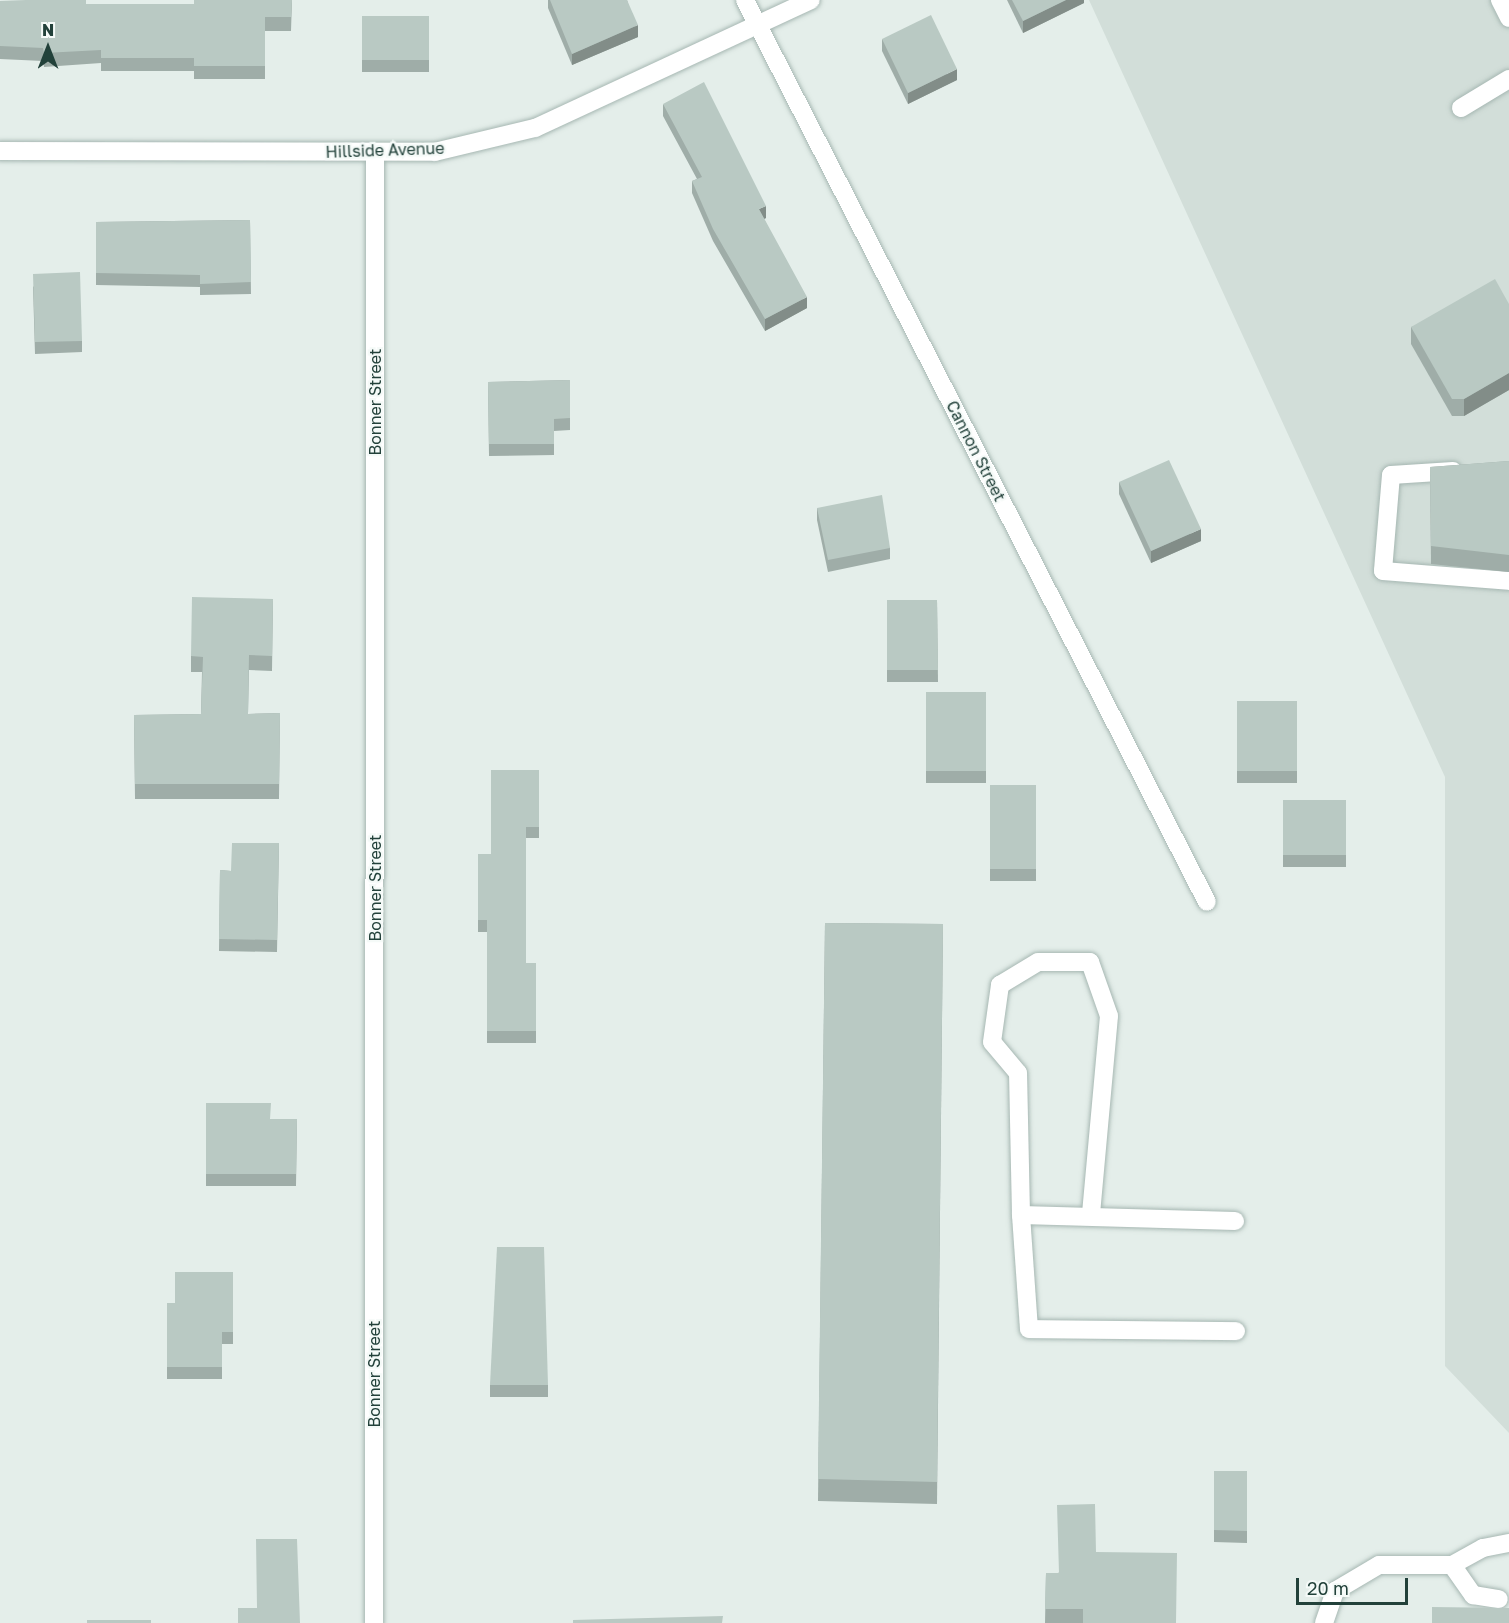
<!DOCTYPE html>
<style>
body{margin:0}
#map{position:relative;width:1509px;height:1623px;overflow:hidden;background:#e4eeea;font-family:"Golos Text",sans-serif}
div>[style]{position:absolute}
.built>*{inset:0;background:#d2ded9}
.roads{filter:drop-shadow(0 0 2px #a6b7b2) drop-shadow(0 0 2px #a6b7b2)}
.service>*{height:18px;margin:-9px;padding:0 9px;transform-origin:9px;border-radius:9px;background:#fff}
.minor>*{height:18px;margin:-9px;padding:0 9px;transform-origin:9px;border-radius:9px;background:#fff}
.secondary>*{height:18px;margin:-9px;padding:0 9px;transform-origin:9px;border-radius:9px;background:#fff}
.wall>*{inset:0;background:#9fada8}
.shaded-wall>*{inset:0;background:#828d88}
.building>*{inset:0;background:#b9c9c3}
span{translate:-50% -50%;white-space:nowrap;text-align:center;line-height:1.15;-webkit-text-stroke:4.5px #f5faf8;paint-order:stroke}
.street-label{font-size:16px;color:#22413a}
.north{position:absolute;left:18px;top:18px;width:60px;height:60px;-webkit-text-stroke:4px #f5faf8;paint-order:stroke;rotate:0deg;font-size:16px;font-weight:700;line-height:24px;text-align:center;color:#22413a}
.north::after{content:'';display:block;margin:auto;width:21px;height:27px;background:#22413a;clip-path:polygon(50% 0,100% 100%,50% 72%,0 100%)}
.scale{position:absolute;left:1296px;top:1578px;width:112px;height:27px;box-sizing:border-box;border:3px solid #22413a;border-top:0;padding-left:8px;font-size:18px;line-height:21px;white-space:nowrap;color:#22413a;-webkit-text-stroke:4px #f5faf8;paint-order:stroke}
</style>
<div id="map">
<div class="built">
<i style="clip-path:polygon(1089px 0,1509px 0,1509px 1433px,1445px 1366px,1445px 777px)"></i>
</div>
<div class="roads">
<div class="service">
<i style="left:1461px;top:108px;width:56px;rotate:-31.1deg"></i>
<i style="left:1453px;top:471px;width:62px;rotate:176.3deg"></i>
<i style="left:1391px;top:475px;width:96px;rotate:94.8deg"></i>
<i style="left:1383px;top:571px;width:126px;rotate:4.5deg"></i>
<i style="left:1021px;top:1215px;width:142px;rotate:-91.2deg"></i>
<i style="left:1018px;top:1073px;width:40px;rotate:-130deg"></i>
<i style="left:992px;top:1042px;width:58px;rotate:-82deg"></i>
<i style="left:1000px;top:985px;width:44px;rotate:-31.2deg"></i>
<i style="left:1038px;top:962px;width:52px"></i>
<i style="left:1090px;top:962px;width:57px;rotate:70.6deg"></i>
<i style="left:1109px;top:1016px;width:200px;rotate:95.2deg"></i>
<i style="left:1235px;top:1221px;width:214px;rotate:-178.4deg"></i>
<i style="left:1021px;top:1215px;width:114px;rotate:86deg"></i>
<i style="left:1029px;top:1329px;width:207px;rotate:0.6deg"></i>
<i style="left:1452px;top:1565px;width:37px;rotate:55deg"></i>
<i style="left:1473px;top:1595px;width:26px;rotate:9deg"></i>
<i style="left:1324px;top:1623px;width:34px;rotate:-71deg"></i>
<i style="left:1335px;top:1591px;width:51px;rotate:-30.6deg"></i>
<i style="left:1379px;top:1565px;width:73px"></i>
<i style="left:1452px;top:1565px;width:35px;rotate:-29deg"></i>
<i style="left:1483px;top:1548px;width:26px;rotate:-11deg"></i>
</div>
<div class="minor">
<i style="left:745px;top:0;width:1013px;rotate:62.88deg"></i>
<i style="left:0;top:151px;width:435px;rotate:0.1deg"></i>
<i style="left:435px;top:152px;width:103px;rotate:-13.5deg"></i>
<i style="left:535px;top:128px;width:304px;rotate:-24.9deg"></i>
<i style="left:374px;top:1623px;width:1470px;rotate:-89.96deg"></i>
</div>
<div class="secondary">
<i style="left:1500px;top:0;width:20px;rotate:63deg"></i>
</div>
</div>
<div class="wall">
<i style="clip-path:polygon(292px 0,291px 31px,265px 31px,265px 79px,194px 79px,194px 71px,101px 71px,101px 63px,44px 67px,43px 61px,0 59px,0 1px,86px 4px,194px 4px)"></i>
<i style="clip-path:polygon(548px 0,627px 0,638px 37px,572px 65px,548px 8px)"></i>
<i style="clip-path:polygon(1007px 0,1084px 0,1084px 3px,1023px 33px)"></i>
<i style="clip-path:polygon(362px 16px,429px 16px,429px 72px,362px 72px)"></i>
<i style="clip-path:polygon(882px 39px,957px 80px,908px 104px,882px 51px)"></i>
<i style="clip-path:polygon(663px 104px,766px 218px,764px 219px,807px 308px,765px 331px,713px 241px,692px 193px,692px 181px,697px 179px,663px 116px)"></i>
<i style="clip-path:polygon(250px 220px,251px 294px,200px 295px,200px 287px,96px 285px,96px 222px)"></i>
<i style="clip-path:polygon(33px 286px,82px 341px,82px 352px,35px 354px)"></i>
<i style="clip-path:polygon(1509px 304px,1509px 390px,1464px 416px,1452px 416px,1411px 344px,1411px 327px)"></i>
<i style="clip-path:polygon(570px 380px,570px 430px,554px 431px,554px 455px,489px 456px,488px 382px)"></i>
<i style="clip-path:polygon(1509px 461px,1509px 572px,1431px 564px,1430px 467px)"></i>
<i style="clip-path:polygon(1119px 482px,1201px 541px,1151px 563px,1119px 494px)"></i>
<i style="clip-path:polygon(817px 508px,890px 548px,890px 559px,828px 572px,817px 520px)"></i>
<i style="clip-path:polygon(273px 599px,272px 671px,249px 670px,248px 714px,280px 713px,279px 799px,135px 799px,134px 715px,201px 714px,202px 672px,191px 672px,191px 656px)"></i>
<i style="clip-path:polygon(887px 600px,937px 600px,938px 682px,887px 682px)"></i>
<i style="clip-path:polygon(926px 692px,986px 692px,986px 783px,926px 783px)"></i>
<i style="clip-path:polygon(1237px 701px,1297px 701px,1297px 783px,1237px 783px)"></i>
<i style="clip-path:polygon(539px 770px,539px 838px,526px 838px,526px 963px,536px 963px,536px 1043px,487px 1043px,487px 932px,478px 932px,478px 854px,491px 854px)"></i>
<i style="clip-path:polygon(990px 785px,1036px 785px,1036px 881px,990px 881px)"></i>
<i style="clip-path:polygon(1283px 800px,1346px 800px,1346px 867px,1283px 867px)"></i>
<i style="clip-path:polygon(279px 843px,277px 952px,219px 951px,220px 870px,231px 871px)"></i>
<i style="clip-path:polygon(825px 923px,943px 924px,937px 1504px,818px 1501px)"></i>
<i style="clip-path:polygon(206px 1103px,270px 1119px,297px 1119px,296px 1186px,206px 1186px)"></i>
<i style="clip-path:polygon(233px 1272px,233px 1344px,222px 1344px,222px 1379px,167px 1379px,167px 1303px,175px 1303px)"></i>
<i style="clip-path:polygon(490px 1385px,548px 1385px,548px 1397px,490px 1397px)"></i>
<i style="clip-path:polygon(1214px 1471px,1247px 1471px,1247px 1543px,1214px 1542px)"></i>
<i style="clip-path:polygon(1096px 1552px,1176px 1623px,1045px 1623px,1046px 1573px,1058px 1573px)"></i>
</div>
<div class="shaded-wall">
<i style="clip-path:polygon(1066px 0,1084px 0,1084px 3px,1023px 33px,1023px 21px)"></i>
<i style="clip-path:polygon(638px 25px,638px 37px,572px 65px,572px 54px)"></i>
<i style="clip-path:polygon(957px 69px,957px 80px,908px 104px,908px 93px)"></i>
<i style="clip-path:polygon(766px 206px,766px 218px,759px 221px,759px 209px)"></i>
<i style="clip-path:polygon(807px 297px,807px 308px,765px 331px,765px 319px)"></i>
<i style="clip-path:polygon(1509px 373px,1509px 390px,1464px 416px,1464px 399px)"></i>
<i style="clip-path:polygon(1201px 529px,1201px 541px,1151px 563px,1151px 551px)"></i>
</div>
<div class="building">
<i style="clip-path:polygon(26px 0,86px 0,86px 4px,194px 4px,194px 0,292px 0,291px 17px,265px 17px,265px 66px,194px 66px,194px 58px,101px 58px,101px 50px,44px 53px,43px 48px,0 46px,0 1px)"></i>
<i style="clip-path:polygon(550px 0,627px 0,638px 25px,572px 54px)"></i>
<i style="clip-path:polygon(1012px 0,1066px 0,1023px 21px)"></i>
<i style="clip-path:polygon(931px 15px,957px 69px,908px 93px,882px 39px)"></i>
<i style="clip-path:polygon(362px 16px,429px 16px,429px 60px,362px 60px)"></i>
<i style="clip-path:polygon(704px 82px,766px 206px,759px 209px,807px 297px,765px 319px,713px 229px,692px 181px,702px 177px,663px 104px)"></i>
<i style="clip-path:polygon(250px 220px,251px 282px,200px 284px,200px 275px,96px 273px,96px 222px)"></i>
<i style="clip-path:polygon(80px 272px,82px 341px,35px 342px,33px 274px)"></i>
<i style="clip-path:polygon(1495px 279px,1509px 304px,1509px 373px,1464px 399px,1452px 399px,1411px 327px)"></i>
<i style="clip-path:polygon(570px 380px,570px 418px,554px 419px,554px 444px,489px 444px,488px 382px)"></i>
<i style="clip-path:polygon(1169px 460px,1201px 529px,1151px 551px,1119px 482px)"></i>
<i style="clip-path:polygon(1509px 461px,1509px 555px,1431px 546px,1430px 467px)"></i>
<i style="clip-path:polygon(882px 495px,890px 548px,828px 560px,817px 508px)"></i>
<i style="clip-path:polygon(192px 597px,273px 599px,272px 656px,249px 655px,248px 714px,280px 713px,279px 784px,135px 784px,134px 715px,201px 714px,203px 657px,191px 656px)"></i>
<i style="clip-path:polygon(887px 600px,937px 600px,938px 670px,887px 670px)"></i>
<i style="clip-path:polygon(926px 692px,986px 692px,986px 771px,926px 771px)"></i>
<i style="clip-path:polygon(1237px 701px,1297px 701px,1297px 771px,1237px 771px)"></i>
<i style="clip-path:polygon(491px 770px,539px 770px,539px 827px,526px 827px,526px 963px,536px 963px,536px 1031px,487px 1031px,487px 920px,478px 920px,478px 854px,491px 854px)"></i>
<i style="clip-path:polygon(990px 785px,1036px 785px,1036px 869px,990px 869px)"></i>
<i style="clip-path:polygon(1283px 800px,1346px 800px,1346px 855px,1283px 855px)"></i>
<i style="clip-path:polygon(232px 843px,279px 843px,277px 940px,219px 939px,220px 870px,231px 871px)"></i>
<i style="clip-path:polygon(825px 923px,943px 924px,937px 1482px,818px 1479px)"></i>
<i style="clip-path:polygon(206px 1103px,271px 1103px,270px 1119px,297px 1119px,296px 1174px,206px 1174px)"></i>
<i style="clip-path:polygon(497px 1247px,544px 1247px,548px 1385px,490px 1385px)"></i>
<i style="clip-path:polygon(175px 1272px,233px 1272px,233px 1332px,222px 1332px,222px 1367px,167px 1367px,167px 1303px,175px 1303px)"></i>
<i style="clip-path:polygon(1214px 1471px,1247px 1471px,1247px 1531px,1214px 1530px)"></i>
<i style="clip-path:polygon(1095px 1504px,1096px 1552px,1177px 1553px,1176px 1623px,1083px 1623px,1083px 1609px,1045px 1609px,1046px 1573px,1059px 1573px,1057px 1505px)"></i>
<i style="clip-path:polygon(256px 1539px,297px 1539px,300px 1623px,238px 1623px,238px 1608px,257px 1608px)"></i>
<i style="clip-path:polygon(1432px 1607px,1509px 1608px,1509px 1623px,1432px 1623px)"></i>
<i style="clip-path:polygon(723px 1616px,722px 1623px,573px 1623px,573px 1620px)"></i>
<i style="clip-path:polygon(87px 1620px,151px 1620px,151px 1623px,87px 1623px)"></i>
</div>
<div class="street-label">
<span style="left:385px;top:150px;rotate:-2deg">Hillside Avenue</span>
<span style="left:375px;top:402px;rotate:-90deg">Bonner Street</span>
<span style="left:976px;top:451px;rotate:63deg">Cannon Street</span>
<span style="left:375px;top:888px;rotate:-90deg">Bonner Street</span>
<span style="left:374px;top:1374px;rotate:-90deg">Bonner Street</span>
</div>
<div class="north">N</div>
<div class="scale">20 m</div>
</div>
